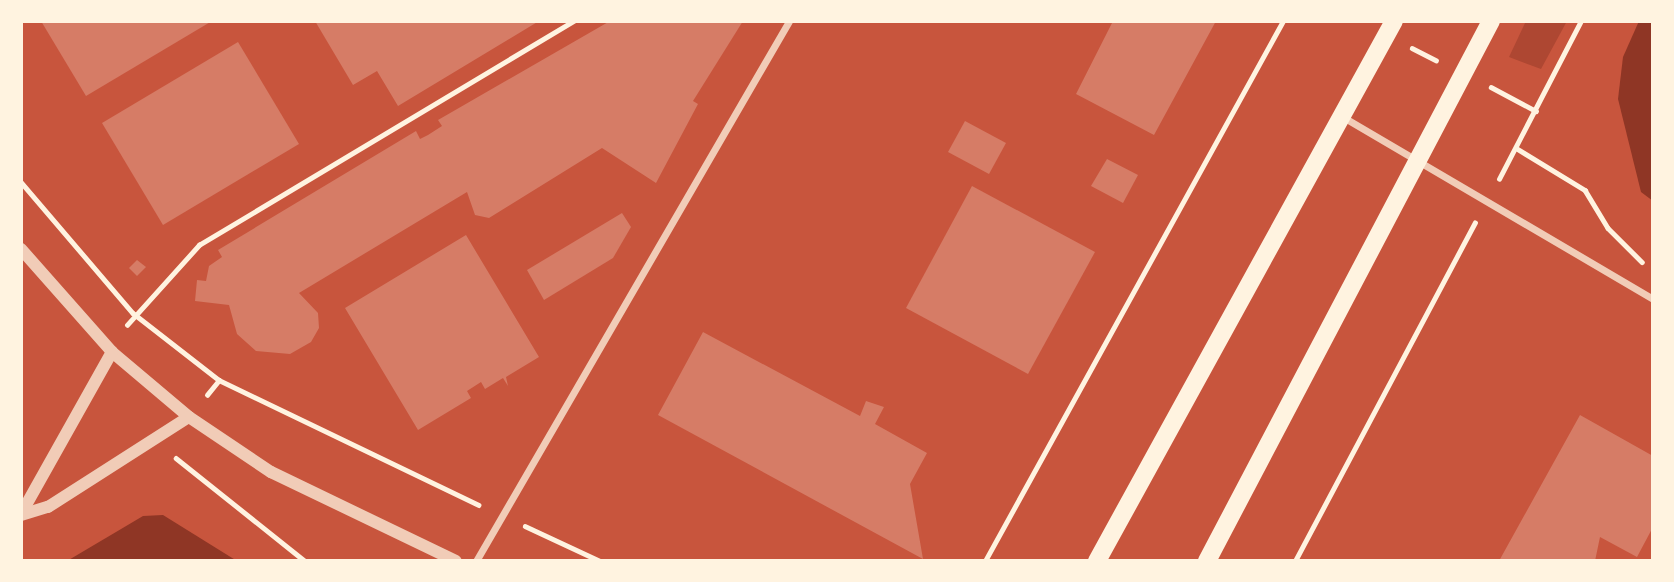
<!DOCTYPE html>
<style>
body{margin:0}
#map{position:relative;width:1674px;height:582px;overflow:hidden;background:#c8553d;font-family:Commissioner,sans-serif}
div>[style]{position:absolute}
.green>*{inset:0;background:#ae4732}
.water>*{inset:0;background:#8f3625}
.building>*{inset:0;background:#d67c66}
.path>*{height:4.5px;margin:-2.25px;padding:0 2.25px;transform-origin:2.25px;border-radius:2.25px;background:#fff3e0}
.minor>*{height:7px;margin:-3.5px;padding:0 3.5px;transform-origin:3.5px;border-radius:3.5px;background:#f1ccb7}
.tertiary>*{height:12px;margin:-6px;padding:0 6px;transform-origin:6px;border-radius:6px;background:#f1ccb7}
.primary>*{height:18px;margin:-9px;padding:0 9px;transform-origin:9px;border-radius:9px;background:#fff3e0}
span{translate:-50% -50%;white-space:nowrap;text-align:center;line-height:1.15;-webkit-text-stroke:7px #fff3e0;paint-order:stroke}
.frame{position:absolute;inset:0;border:23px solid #fff3e0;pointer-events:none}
</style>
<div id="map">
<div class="green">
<i style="clip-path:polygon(1526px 21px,1567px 21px,1541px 69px,1509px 57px)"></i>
</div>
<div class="water">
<i style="clip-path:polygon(1639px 21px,1653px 21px,1653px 201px,1641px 192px,1618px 99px,1623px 57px)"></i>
<i style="clip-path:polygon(163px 515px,237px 561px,67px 561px,143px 516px)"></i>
</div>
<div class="building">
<i style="clip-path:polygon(41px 21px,212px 21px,86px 96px)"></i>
<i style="clip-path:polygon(315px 21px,539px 21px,398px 106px,377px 71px,353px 85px)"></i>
<i style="clip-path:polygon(610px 21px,743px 21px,693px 101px,698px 104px,656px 183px,602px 148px,489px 218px,475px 215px,467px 192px,299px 293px,318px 313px,319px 328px,311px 342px,290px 354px,256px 351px,237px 334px,229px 305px,195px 301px,197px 280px,206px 281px,209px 266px,222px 257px,218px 250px,416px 131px,420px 139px,428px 135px,442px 126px,438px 120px)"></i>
<i style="clip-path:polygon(1107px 21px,1216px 21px,1154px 135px,1076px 94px,1112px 23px)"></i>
<i style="clip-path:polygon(238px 42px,299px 144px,163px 225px,102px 123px)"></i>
<i style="clip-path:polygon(965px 121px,1006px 143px,989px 174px,948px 152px)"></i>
<i style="clip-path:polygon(1107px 159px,1138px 175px,1123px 203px,1091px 186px)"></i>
<i style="clip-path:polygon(972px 186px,1095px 252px,1028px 374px,906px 308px)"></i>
<i style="clip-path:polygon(622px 213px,631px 227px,613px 258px,544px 300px,527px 270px)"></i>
<i style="clip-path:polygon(466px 235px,539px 357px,506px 377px,508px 386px,503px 378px,485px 389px,481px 382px,467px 391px,471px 398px,418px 430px,345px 308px)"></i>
<i style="clip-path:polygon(137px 260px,146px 267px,137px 276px,129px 268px)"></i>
<i style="clip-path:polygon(703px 332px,860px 416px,866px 401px,884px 407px,875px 424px,927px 453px,910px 484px,923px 559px,658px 415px)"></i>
<i style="clip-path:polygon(1580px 415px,1653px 456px,1653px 527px,1637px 557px,1600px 537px,1595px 561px,1499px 561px)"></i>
</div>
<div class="path">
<i style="left:1412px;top:48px;width:27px;rotate:27deg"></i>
<i style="left:1491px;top:87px;width:51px;rotate:28.1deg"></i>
<i style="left:1516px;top:148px;width:81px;rotate:31.3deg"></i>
<i style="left:1585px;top:190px;width:44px;rotate:58.8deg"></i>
<i style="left:1608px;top:228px;width:48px;rotate:45deg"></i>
<i style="left:1499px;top:179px;width:178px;rotate:-62.6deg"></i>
<i style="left:21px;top:182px;width:172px;rotate:49.5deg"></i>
<i style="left:133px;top:313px;width:109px;rotate:37.9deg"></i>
<i style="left:219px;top:380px;width:288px;rotate:25.7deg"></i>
<i style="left:127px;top:325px;width:108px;rotate:-48deg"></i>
<i style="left:199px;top:245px;width:437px;rotate:-30.9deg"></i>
<i style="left:207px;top:395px;width:19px;rotate:-51deg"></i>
<i style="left:176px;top:458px;width:165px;rotate:38.6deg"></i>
<i style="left:525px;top:526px;width:83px;rotate:25deg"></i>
<i style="left:985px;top:561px;width:617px;rotate:-61.11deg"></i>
<i style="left:1295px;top:561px;width:383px;rotate:-62deg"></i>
</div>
<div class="minor">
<i style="left:1343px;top:117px;width:359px;rotate:30.4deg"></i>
<i style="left:476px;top:561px;width:624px;rotate:-59.9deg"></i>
</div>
<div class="tertiary">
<i style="left:21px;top:249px;width:137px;rotate:48.5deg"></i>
<i style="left:112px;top:352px;width:101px;rotate:40.2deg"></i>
<i style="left:189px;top:417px;width:99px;rotate:33.9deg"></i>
<i style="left:271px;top:472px;width:205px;rotate:25.7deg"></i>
<i style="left:21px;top:514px;width:186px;rotate:-60.7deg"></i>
<i style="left:21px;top:515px;width:28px;rotate:-17deg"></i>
<i style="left:48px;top:507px;width:167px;rotate:-32.6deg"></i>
</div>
<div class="primary">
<i style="left:1097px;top:561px;width:616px;rotate:-61.19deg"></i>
<i style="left:1207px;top:561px;width:610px;rotate:-62.26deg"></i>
</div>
<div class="frame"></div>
</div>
